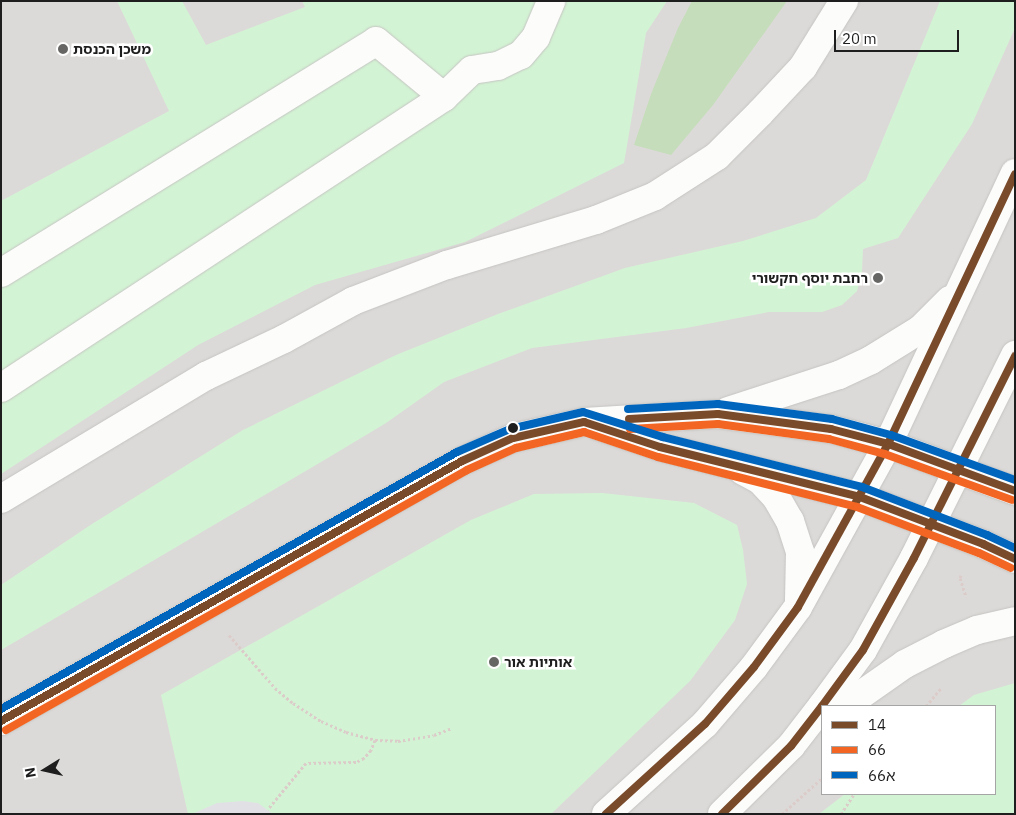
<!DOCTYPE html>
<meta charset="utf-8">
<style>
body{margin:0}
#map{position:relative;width:1016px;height:815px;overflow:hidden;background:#edebe6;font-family:"IBM Plex Sans","Noto Sans Hebrew",sans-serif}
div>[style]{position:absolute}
.residential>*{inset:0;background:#dcdad8}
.forest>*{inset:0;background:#c5ddba}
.park>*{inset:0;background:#d3f4d4}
.plaza>*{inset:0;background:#e1e1e5}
.path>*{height:3px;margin-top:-1.5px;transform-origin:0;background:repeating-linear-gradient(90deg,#dbccc9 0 2.5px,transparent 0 5px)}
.roads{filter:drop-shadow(0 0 1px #c5c4c2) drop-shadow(0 0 1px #c5c4c2)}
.minor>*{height:28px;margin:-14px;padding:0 14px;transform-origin:14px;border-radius:14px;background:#fcfcfb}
.bus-1>*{height:8px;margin:-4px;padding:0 4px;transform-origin:4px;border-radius:4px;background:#7a4b2a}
.bus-2>*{height:8px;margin:-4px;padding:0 4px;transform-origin:4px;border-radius:4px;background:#f26522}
.bus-3>*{height:8px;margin:-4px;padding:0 4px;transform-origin:4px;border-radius:4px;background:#0065bd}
.dots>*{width:14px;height:14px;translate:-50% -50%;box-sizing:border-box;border:2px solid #fff;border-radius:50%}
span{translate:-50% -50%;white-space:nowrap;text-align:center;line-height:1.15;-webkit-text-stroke:5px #fff;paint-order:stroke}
.poi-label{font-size:14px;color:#1e1e1e;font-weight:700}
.left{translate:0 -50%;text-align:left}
.right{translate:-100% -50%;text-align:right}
.frame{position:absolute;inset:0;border:2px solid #1e1e1e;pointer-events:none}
.legend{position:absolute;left:821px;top:705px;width:175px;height:90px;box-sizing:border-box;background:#fff;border:1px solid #a5a5a5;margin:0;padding:6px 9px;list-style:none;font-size:15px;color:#1e1e1e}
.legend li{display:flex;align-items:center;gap:10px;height:25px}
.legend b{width:25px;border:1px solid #a5a5a5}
.north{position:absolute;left:20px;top:745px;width:50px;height:50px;-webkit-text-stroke:4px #fff;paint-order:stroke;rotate:260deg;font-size:14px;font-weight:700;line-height:20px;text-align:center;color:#1e1e1e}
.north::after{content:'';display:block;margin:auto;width:18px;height:22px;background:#1e1e1e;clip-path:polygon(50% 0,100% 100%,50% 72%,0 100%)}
.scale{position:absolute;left:834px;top:30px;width:125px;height:22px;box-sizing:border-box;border:2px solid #1e1e1e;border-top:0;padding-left:6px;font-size:15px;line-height:18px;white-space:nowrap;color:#1e1e1e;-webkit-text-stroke:4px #fff;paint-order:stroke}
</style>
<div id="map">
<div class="residential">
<i style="clip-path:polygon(evenodd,1px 1px,1015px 1px,1015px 814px,1px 814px,1px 1px,822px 706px,995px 706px,995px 794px,822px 794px,822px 706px)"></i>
</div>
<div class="forest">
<i style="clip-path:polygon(692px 1px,787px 1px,713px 105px,671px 155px,634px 145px,651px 94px,678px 28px)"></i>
</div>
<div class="park">
<i style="clip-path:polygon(117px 1px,182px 1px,206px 45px,305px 7px,302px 1px,667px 1px,646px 33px,624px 163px,465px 242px,315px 285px,198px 345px,1px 474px,1px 201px,169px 111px)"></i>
<i style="clip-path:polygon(940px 1px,1015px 1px,1015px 28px,972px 124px,898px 238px,863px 249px,862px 271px,857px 291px,842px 305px,822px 312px,769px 312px,686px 328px,532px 348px,444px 382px,386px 423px,321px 462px,1px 650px,1px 585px,92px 524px,243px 430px,396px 355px,498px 314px,625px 268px,743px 241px,816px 218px,866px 180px)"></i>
<i style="clip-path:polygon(602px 493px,694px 503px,737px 525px,743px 550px,747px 584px,735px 620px,690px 681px,551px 814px,188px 814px,161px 695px,471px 520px,534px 494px)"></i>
<i style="clip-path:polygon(1015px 683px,1015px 814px,819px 814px,845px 794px,995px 794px,995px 706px,959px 706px,974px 695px)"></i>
</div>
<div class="plaza">
<i style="clip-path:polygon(243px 801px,258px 803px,273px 814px,192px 814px,217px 803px)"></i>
</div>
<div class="path">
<i style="left:961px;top:575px;width:3px;rotate:108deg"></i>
<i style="left:960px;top:578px;width:20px;rotate:72deg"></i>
<i style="left:229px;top:635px;width:70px;rotate:49deg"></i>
<i style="left:275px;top:688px;width:23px;rotate:40deg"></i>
<i style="left:293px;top:703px;width:33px;rotate:33deg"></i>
<i style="left:321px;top:721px;width:27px;rotate:24deg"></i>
<i style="left:346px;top:732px;width:30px;rotate:15deg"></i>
<i style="left:375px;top:740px;width:11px;rotate:112deg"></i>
<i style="left:371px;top:750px;width:11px;rotate:131deg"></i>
<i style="left:364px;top:758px;width:9px;rotate:153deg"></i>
<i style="left:356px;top:762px;width:50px;rotate:178.9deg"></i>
<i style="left:306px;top:763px;width:60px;rotate:129.6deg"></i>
<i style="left:926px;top:706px;width:23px;rotate:-50deg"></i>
<i style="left:375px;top:740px;width:23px;rotate:2deg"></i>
<i style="left:398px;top:741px;width:36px;rotate:-9deg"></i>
<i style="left:434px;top:735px;width:19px;rotate:-21deg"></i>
<i style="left:782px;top:814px;width:54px;rotate:-42deg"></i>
<i style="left:841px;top:814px;width:24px;rotate:-57deg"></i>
</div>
<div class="roads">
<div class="minor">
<i style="left:1px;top:273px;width:441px;rotate:-31.7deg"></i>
<i style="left:376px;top:41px;width:88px;rotate:39.5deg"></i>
<i style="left:1px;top:388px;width:530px;rotate:-33.3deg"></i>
<i style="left:444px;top:97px;width:39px;rotate:-44deg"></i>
<i style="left:472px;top:70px;width:26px;rotate:-9deg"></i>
<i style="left:498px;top:66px;width:25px;rotate:-26deg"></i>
<i style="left:521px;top:55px;width:23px;rotate:-50deg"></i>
<i style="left:536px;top:37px;width:39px;rotate:-67deg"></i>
<i style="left:728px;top:411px;width:117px;rotate:-18deg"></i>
<i style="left:839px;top:375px;width:35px;rotate:-25deg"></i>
<i style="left:871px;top:360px;width:59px;rotate:-31.8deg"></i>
<i style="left:921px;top:329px;width:41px;rotate:-45deg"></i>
<i style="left:598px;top:426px;width:65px;rotate:18.7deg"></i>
<i style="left:660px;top:447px;width:206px;rotate:14deg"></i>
<i style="left:860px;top:497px;width:132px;rotate:20.9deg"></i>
<i style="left:983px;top:544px;width:35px;rotate:25deg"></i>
<i style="left:743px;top:471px;width:19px;rotate:28deg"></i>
<i style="left:760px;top:480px;width:23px;rotate:47deg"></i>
<i style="left:776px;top:497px;width:28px;rotate:60deg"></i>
<i style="left:790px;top:521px;width:33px;rotate:72deg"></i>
<i style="left:800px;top:552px;width:49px;rotate:91.2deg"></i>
<i style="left:1px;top:499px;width:239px;rotate:-31deg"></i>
<i style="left:206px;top:376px;width:86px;rotate:-25.4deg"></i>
<i style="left:284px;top:339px;width:79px;rotate:-28.8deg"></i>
<i style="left:353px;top:301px;width:101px;rotate:-21deg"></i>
<i style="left:447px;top:265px;width:156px;rotate:-16.8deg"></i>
<i style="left:596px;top:220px;width:64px;rotate:-22.1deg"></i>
<i style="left:655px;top:196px;width:74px;rotate:-32.8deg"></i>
<i style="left:717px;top:156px;width:61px;rotate:-45deg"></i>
<i style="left:760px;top:113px;width:63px;rotate:-46.9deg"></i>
<i style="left:803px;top:67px;width:78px;rotate:-58.2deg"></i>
<i style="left:822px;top:706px;width:69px;rotate:-53.8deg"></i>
<i style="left:863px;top:650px;width:105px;rotate:-61deg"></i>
<i style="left:914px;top:558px;width:227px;rotate:-63.5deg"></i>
<i style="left:845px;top:706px;width:73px;rotate:-35deg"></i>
<i style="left:905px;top:664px;width:44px;rotate:-27.1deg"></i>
<i style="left:944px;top:644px;width:36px;rotate:-23deg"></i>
<i style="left:977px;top:630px;width:39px;rotate:-13deg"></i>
<i style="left:1px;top:721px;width:529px;rotate:-29.42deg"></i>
<i style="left:462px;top:461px;width:56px;rotate:-24.3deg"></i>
<i style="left:513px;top:438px;width:73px;rotate:-12.7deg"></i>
<i style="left:584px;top:422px;width:134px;rotate:-3.4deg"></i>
<i style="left:718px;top:414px;width:114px;rotate:7.6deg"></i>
<i style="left:831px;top:429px;width:59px;rotate:14.7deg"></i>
<i style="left:888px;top:444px;width:135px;rotate:20.3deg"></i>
<i style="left:606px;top:814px;width:134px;rotate:-42.3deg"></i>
<i style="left:705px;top:724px;width:75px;rotate:-49.3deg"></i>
<i style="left:754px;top:667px;width:74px;rotate:-53.7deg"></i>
<i style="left:798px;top:607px;width:186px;rotate:-61.1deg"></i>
<i style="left:888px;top:444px;width:299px;rotate:-64.9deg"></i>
<i style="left:722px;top:814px;width:97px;rotate:-44.6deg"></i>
<i style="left:791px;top:746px;width:51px;rotate:-52.2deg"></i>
</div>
</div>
<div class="bus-1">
<i style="left:629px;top:419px;width:89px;rotate:-3.2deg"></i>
<i style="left:718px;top:414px;width:114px;rotate:7.6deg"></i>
<i style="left:831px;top:429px;width:59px;rotate:14.7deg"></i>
<i style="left:888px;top:444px;width:135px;rotate:20.3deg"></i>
<i style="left:822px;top:706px;width:69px;rotate:-53.8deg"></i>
<i style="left:863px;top:650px;width:105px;rotate:-61deg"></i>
<i style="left:914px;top:558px;width:226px;rotate:-63.4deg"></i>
<i style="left:1px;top:721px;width:529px;rotate:-29.42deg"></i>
<i style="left:462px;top:461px;width:56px;rotate:-24.3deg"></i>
<i style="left:513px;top:438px;width:73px;rotate:-12.7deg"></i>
<i style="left:584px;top:422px;width:80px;rotate:18.2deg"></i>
<i style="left:660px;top:447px;width:206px;rotate:14deg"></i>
<i style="left:860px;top:497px;width:132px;rotate:20.9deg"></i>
<i style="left:983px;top:544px;width:35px;rotate:25deg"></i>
<i style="left:606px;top:814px;width:134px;rotate:-42.3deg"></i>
<i style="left:705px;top:724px;width:75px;rotate:-49.3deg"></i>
<i style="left:754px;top:667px;width:74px;rotate:-53.7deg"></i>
<i style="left:798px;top:607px;width:186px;rotate:-61.1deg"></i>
<i style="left:888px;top:444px;width:298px;rotate:-64.8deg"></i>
<i style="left:722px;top:814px;width:97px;rotate:-44.6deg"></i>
<i style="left:791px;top:746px;width:51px;rotate:-52.2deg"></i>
</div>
<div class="bus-2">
<i style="left:630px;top:429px;width:88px;rotate:-3.3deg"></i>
<i style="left:718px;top:424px;width:112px;rotate:7.7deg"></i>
<i style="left:829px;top:439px;width:58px;rotate:15deg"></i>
<i style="left:885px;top:454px;width:135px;rotate:19.9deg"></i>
<i style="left:6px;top:730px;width:529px;rotate:-29.42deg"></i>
<i style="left:467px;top:470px;width:54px;rotate:-24.2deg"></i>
<i style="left:516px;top:448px;width:70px;rotate:-13.2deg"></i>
<i style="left:584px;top:432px;width:78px;rotate:18.7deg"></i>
<i style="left:658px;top:457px;width:205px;rotate:14.1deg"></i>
<i style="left:857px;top:507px;width:130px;rotate:20.7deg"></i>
<i style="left:979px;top:553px;width:35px;rotate:25deg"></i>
</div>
<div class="bus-3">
<i style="left:628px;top:409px;width:90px;rotate:-3.2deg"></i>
<i style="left:718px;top:404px;width:115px;rotate:7.5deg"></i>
<i style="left:832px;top:419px;width:61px;rotate:15.2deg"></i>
<i style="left:891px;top:435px;width:132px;rotate:19.9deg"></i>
<i style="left:1px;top:709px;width:523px;rotate:-29.41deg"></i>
<i style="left:457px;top:452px;width:58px;rotate:-23.5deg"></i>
<i style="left:510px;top:429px;width:75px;rotate:-13.1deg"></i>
<i style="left:583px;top:412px;width:84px;rotate:17.4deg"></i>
<i style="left:663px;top:437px;width:205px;rotate:14.1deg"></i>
<i style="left:862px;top:487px;width:134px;rotate:21deg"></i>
<i style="left:987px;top:535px;width:31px;rotate:25deg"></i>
</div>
<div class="dots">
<i style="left:63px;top:49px;background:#666664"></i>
<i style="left:878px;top:278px;background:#666664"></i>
<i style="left:513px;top:428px;background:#1e1e1e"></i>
<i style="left:494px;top:662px;background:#666664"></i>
</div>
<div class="poi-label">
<span class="left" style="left:73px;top:49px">משכן הכנסת</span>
<span class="right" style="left:868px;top:278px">רחבת יוסף חקשורי</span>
<span class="left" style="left:504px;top:662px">אותיות אור</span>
</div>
<div class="frame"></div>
<ul class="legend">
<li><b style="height:6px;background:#7a4b2a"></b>14</li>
<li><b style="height:6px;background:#f26522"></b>66</li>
<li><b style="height:6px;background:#0065bd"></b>66א</li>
</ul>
<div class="north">N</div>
<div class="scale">20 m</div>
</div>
